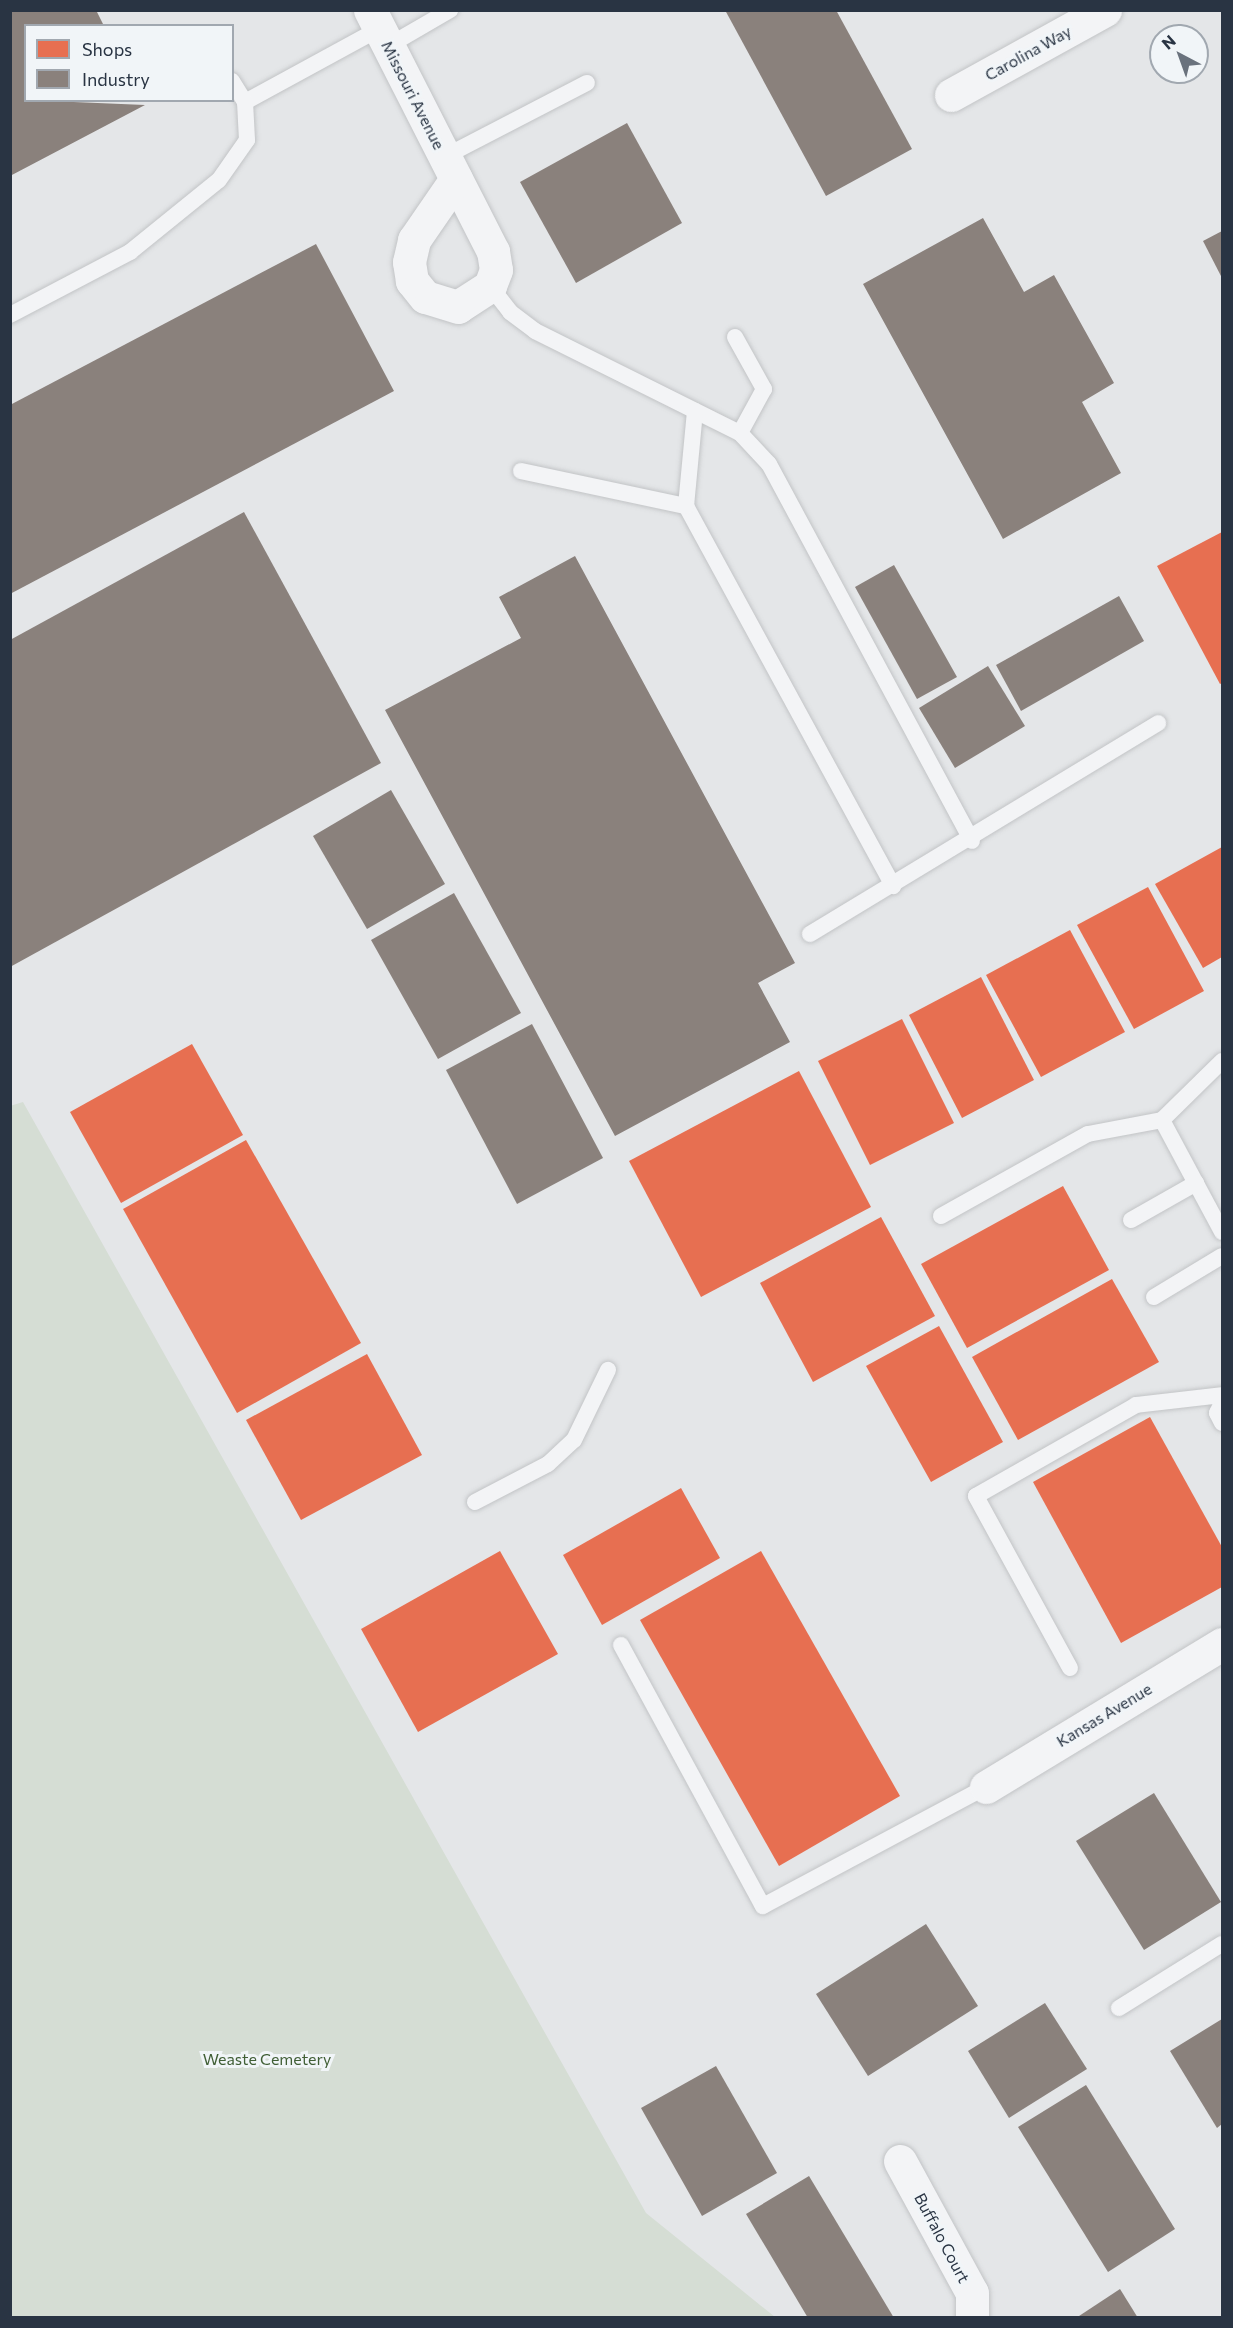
<!DOCTYPE html>
<style>
body{margin:0}
#map{position:relative;width:1233px;height:2328px;overflow:hidden;background:#e4e6e8;font-family:Commissioner,sans-serif}
div>[style]{position:absolute}
.green>*{inset:0;background:#d5ddd4}
.shops>*{inset:0;background:#e76f51}
.industry>*{inset:0;background:#8a817c}
.roads{filter:drop-shadow(0 0 2px #c2c4c6) drop-shadow(0 0 2px #c2c4c6)}
.lane>*{height:16px;margin:-8px;padding:0 8px;transform-origin:8px;border-radius:8px;background:#f3f4f6}
.street>*{height:33px;margin:-16.5px;padding:0 16.5px;transform-origin:16.5px;border-radius:16.5px;background:#f3f4f6}
span{translate:-50% -50%;white-space:nowrap;text-align:center;line-height:1.15;-webkit-text-stroke:6px #f1f5f8;paint-order:stroke}
.street-label{font-size:16px;color:#293443}
.park-label{font-size:16px;color:#415f36}
.frame{position:absolute;inset:0;border:12px solid #293443;pointer-events:none}
.legend{position:absolute;left:24px;top:24px;width:210px;height:78px;box-sizing:border-box;background:#f1f5f8;border:2px solid #a1a8b0;margin:0;padding:8px 10px;list-style:none;font-size:18px;color:#293443}
.legend li{display:flex;align-items:center;gap:12px;height:30px}
.legend b{width:30px;border:2px solid #a1a8b0}
.north{position:absolute;left:1149px;top:24px;width:60px;height:60px;box-sizing:border-box;background:#f1f5f8;border:2px solid #a1a8b0;border-radius:50%;rotate:319deg;font-size:16px;font-weight:700;line-height:24px;text-align:center;color:#293443}
.north::after{content:'';display:block;margin:auto;width:21px;height:27px;background:#6a727d;clip-path:polygon(50% 0,100% 100%,50% 72%,0 100%)}
</style>
<div id="map">
<div class="green">
<i style="clip-path:polygon(23px 1102px,646px 2213px,775px 2317px,11px 2317px,10px 1106px)"></i>
</div>
<div class="shops">
<i style="clip-path:polygon(1222px 532px,1222px 683px,1220px 684px,1157px 566px)"></i>
<i style="clip-path:polygon(1222px 847px,1222px 957px,1203px 968px,1155px 884px)"></i>
<i style="clip-path:polygon(1148px 887px,1204px 991px,1134px 1029px,1077px 925px)"></i>
<i style="clip-path:polygon(1070px 930px,1125px 1032px,1041px 1077px,986px 975px)"></i>
<i style="clip-path:polygon(981px 977px,1034px 1080px,962px 1118px,909px 1015px)"></i>
<i style="clip-path:polygon(902px 1019px,954px 1123px,870px 1165px,818px 1061px)"></i>
<i style="clip-path:polygon(192px 1044px,243px 1135px,121px 1203px,70px 1112px)"></i>
<i style="clip-path:polygon(799px 1071px,871px 1207px,701px 1297px,629px 1161px)"></i>
<i style="clip-path:polygon(246px 1140px,361px 1343px,237px 1413px,123px 1209px)"></i>
<i style="clip-path:polygon(1063px 1186px,1109px 1270px,967px 1348px,921px 1264px)"></i>
<i style="clip-path:polygon(881px 1217px,935px 1316px,813px 1382px,760px 1283px)"></i>
<i style="clip-path:polygon(1112px 1279px,1159px 1362px,1018px 1440px,972px 1357px)"></i>
<i style="clip-path:polygon(939px 1326px,1003px 1442px,931px 1482px,866px 1366px)"></i>
<i style="clip-path:polygon(367px 1354px,422px 1455px,301px 1520px,246px 1420px)"></i>
<i style="clip-path:polygon(1150px 1417px,1222px 1547px,1222px 1587px,1121px 1643px,1033px 1482px)"></i>
<i style="clip-path:polygon(681px 1488px,720px 1558px,602px 1625px,563px 1555px)"></i>
<i style="clip-path:polygon(500px 1551px,558px 1654px,418px 1732px,361px 1629px)"></i>
<i style="clip-path:polygon(761px 1551px,900px 1796px,779px 1866px,640px 1620px)"></i>
</div>
<div class="industry">
<i style="clip-path:polygon(10px 10px,96px 10px,104px 26px,26px 26px,26px 100px,145px 105px,10px 176px)"></i>
<i style="clip-path:polygon(725px 10px,836px 10px,912px 149px,826px 196px)"></i>
<i style="clip-path:polygon(627px 123px,682px 223px,576px 283px,520px 182px)"></i>
<i style="clip-path:polygon(983px 218px,1024px 292px,1054px 275px,1114px 383px,1082px 402px,1121px 473px,1003px 539px,863px 284px)"></i>
<i style="clip-path:polygon(1222px 231px,1222px 278px,1203px 241px)"></i>
<i style="clip-path:polygon(316px 244px,394px 391px,10px 594px,10px 405px)"></i>
<i style="clip-path:polygon(244px 512px,381px 763px,10px 967px,10px 640px)"></i>
<i style="clip-path:polygon(575px 556px,795px 963px,758px 983px,790px 1042px,615px 1136px,385px 710px,521px 638px,499px 597px)"></i>
<i style="clip-path:polygon(894px 565px,957px 677px,917px 699px,855px 587px)"></i>
<i style="clip-path:polygon(1119px 596px,1144px 641px,1021px 711px,996px 665px)"></i>
<i style="clip-path:polygon(988px 666px,1025px 726px,955px 768px,919px 708px)"></i>
<i style="clip-path:polygon(391px 790px,445px 884px,367px 929px,313px 836px)"></i>
<i style="clip-path:polygon(454px 893px,521px 1013px,438px 1059px,371px 940px)"></i>
<i style="clip-path:polygon(532px 1024px,603px 1158px,517px 1204px,446px 1070px)"></i>
<i style="clip-path:polygon(1154px 1793px,1221px 1902px,1144px 1950px,1076px 1841px)"></i>
<i style="clip-path:polygon(926px 1924px,978px 2006px,868px 2076px,816px 1994px)"></i>
<i style="clip-path:polygon(1045px 2003px,1087px 2069px,1009px 2118px,968px 2051px)"></i>
<i style="clip-path:polygon(1222px 2019px,1222px 2124px,1217px 2128px,1170px 2051px)"></i>
<i style="clip-path:polygon(716px 2066px,777px 2173px,702px 2216px,641px 2108px)"></i>
<i style="clip-path:polygon(1086px 2085px,1175px 2229px,1108px 2272px,1018px 2127px)"></i>
<i style="clip-path:polygon(809px 2176px,894px 2318px,808px 2318px,746px 2214px)"></i>
<i style="clip-path:polygon(1120px 2289px,1138px 2318px,1076px 2318px)"></i>
</div>
<div class="roads">
<div class="lane">
<i style="left:388px;top:46px;width:72px;rotate:-30.1deg"></i>
<i style="left:245px;top:102px;width:153px;rotate:-28.6deg"></i>
<i style="left:444px;top:157px;width:161px;rotate:-27.4deg"></i>
<i style="left:490px;top:286px;width:33px;rotate:52deg"></i>
<i style="left:510px;top:312px;width:31px;rotate:37deg"></i>
<i style="left:535px;top:331px;width:229px;rotate:26.5deg"></i>
<i style="left:740px;top:433px;width:42px;rotate:46.9deg"></i>
<i style="left:769px;top:464px;width:428px;rotate:61.7deg"></i>
<i style="left:10px;top:315px;width:136px;rotate:-27.7deg"></i>
<i style="left:130px;top:252px;width:114px;rotate:-39deg"></i>
<i style="left:219px;top:180px;width:49px;rotate:-55deg"></i>
<i style="left:247px;top:140px;width:38px;rotate:-93deg"></i>
<i style="left:245px;top:102px;width:25px;rotate:-122deg"></i>
<i style="left:735px;top:337px;width:60px;rotate:60.9deg"></i>
<i style="left:764px;top:389px;width:50px;rotate:118.6deg"></i>
<i style="left:695px;top:411px;width:95px;rotate:95.4deg"></i>
<i style="left:686px;top:506px;width:433px;rotate:61.4deg"></i>
<i style="left:521px;top:471px;width:169px;rotate:12deg"></i>
<i style="left:810px;top:934px;width:407px;rotate:-31.2deg"></i>
<i style="left:1162px;top:1120px;width:127px;rotate:61.8deg"></i>
<i style="left:941px;top:1216px;width:168px;rotate:-29.2deg"></i>
<i style="left:1088px;top:1134px;width:75px;rotate:-10.7deg"></i>
<i style="left:1162px;top:1120px;width:84px;rotate:-44.5deg"></i>
<i style="left:1131px;top:1220px;width:75px;rotate:-29.6deg"></i>
<i style="left:1154px;top:1297px;width:79px;rotate:-31.1deg"></i>
<i style="left:1222px;top:1403px;width:11px;rotate:117deg"></i>
<i style="left:1217px;top:1413px;width:11px;rotate:63deg"></i>
<i style="left:475px;top:1502px;width:82px;rotate:-27.5deg"></i>
<i style="left:548px;top:1464px;width:35px;rotate:-43deg"></i>
<i style="left:574px;top:1440px;width:78px;rotate:-64.1deg"></i>
<i style="left:621px;top:1645px;width:297px;rotate:61.5deg"></i>
<i style="left:763px;top:1906px;width:253px;rotate:-28.1deg"></i>
<i style="left:1070px;top:1668px;width:196px;rotate:-118.7deg"></i>
<i style="left:976px;top:1496px;width:184px;rotate:-29.6deg"></i>
<i style="left:1136px;top:1405px;width:87px;rotate:-6.6deg"></i>
<i style="left:1119px;top:2008px;width:121px;rotate:-31.9deg"></i>
</div>
<div class="street">
<i style="left:370px;top:10px;width:271px;rotate:63deg"></i>
<i style="left:493px;top:251px;width:19px;rotate:81deg"></i>
<i style="left:496px;top:270px;width:17px;rotate:111deg"></i>
<i style="left:490px;top:286px;width:38px;rotate:147deg"></i>
<i style="left:458px;top:307px;width:34px;rotate:-163deg"></i>
<i style="left:425px;top:297px;width:21px;rotate:-129deg"></i>
<i style="left:412px;top:281px;width:19px;rotate:-99deg"></i>
<i style="left:409px;top:262px;width:23px;rotate:-77deg"></i>
<i style="left:414px;top:240px;width:74px;rotate:-55.5deg"></i>
<i style="left:951px;top:95px;width:176px;rotate:-28.9deg"></i>
<i style="left:986px;top:1787px;width:276px;rotate:-31.2deg"></i>
<i style="left:900px;top:2161px;width:150px;rotate:61.4deg"></i>
<i style="left:972px;top:2293px;width:25px;rotate:90deg"></i>
</div>
</div>
<div class="street-label">
<span style="left:1028px;top:53px;rotate:-29deg">Carolina Way</span>
<span style="left:413px;top:95px;rotate:63deg">Missouri Avenue</span>
<span style="left:1104px;top:1715px;rotate:-31deg">Kansas Avenue</span>
<span style="left:942px;top:2238px;rotate:62deg">Buffalo Court</span>
</div>
<div class="park-label">
<span style="left:267px;top:2059px">Weaste Cemetery</span>
</div>
<div class="frame"></div>
<ul class="legend">
<li><b style="height:16px;background:#e76f51"></b>Shops</li>
<li><b style="height:16px;background:#8a817c"></b>Industry</li>
</ul>
<div class="north">N</div>
</div>
